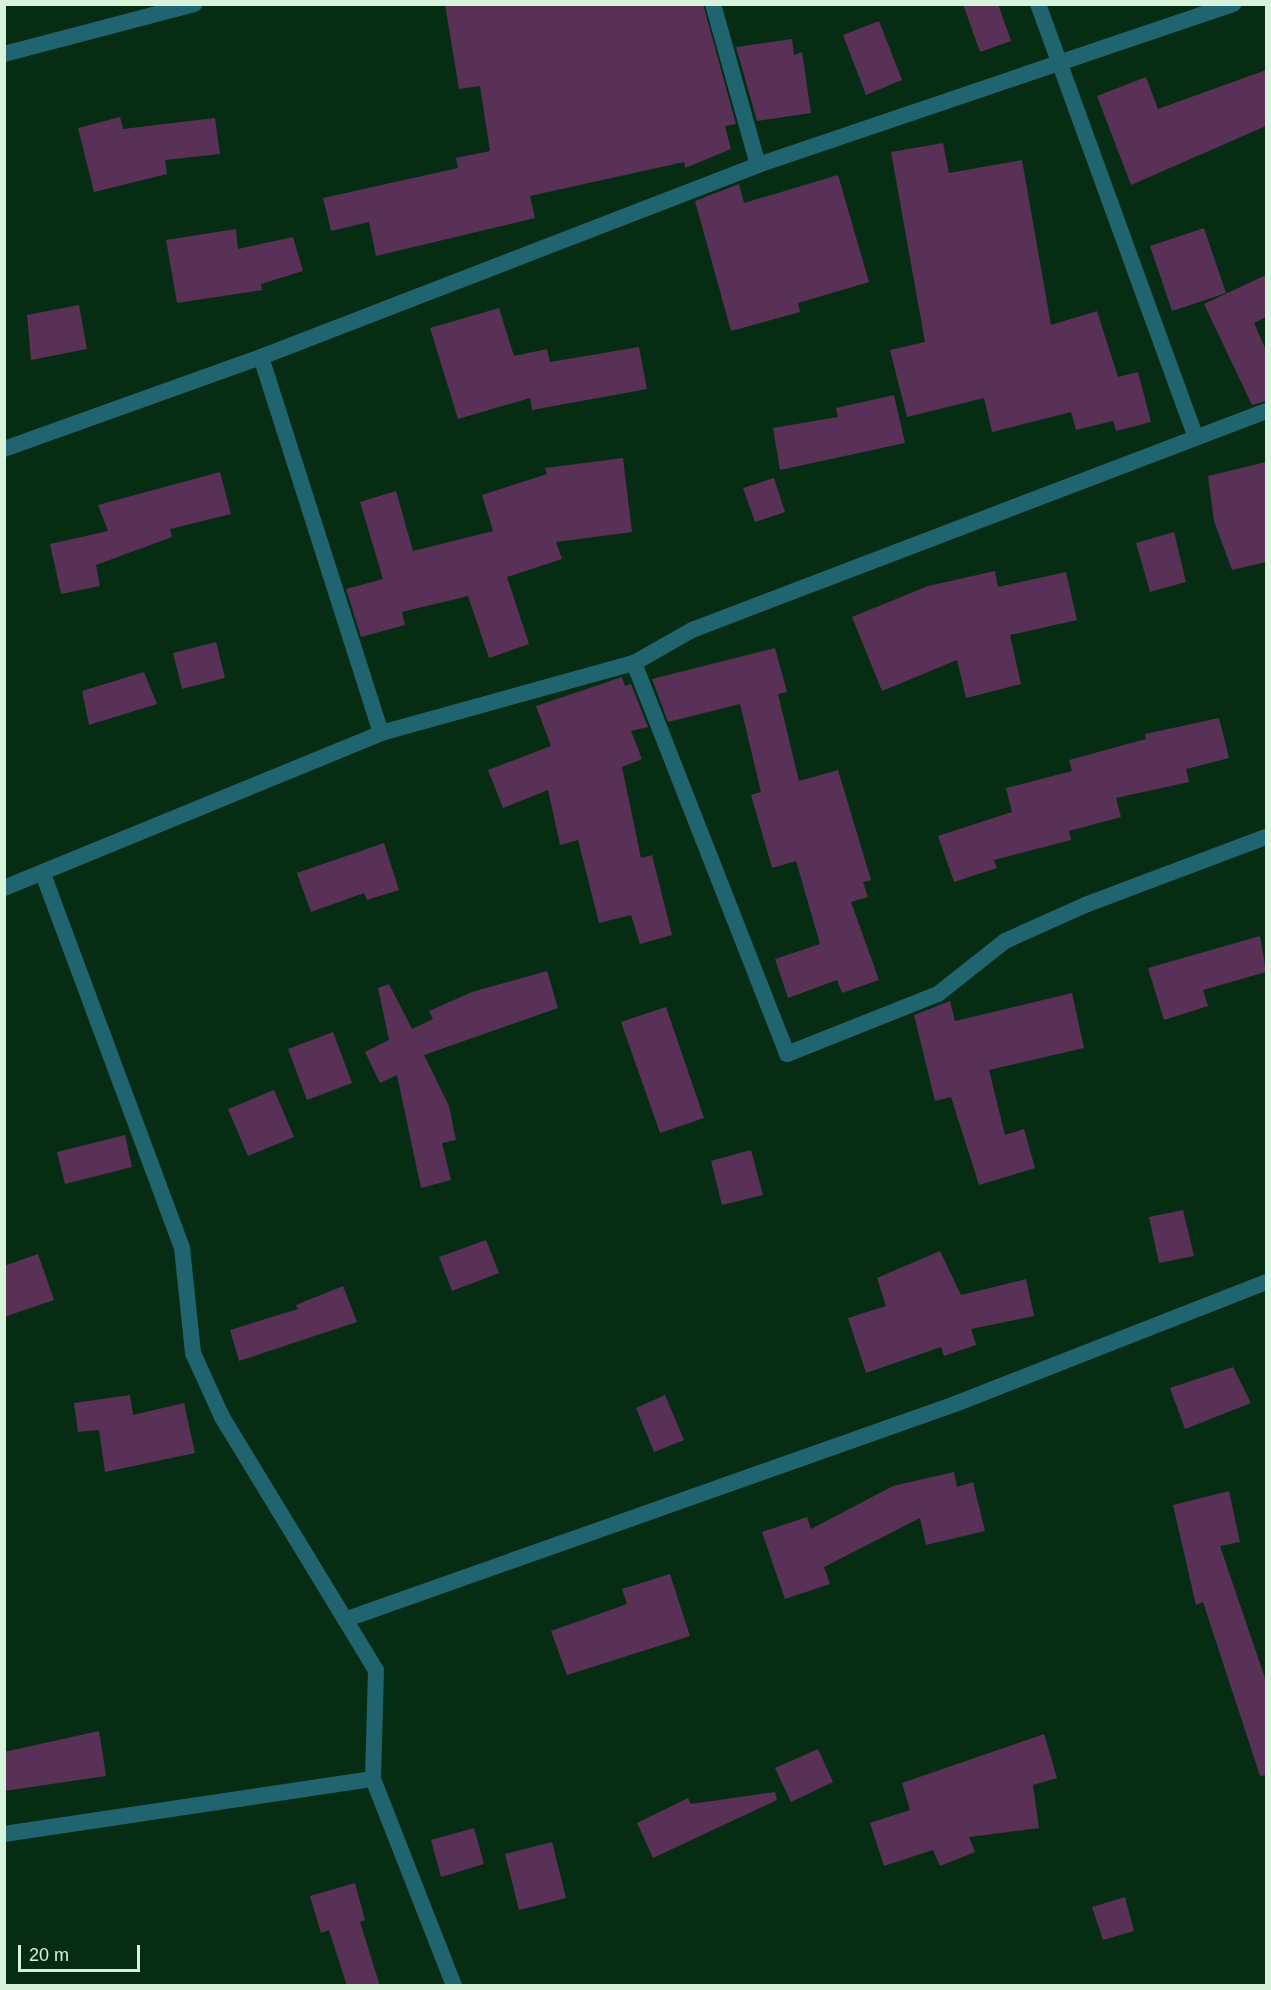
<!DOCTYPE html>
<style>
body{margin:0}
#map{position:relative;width:1271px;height:1990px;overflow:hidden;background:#062d13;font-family:Helvetica,sans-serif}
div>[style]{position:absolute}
.building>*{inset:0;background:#593056}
.minor>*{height:16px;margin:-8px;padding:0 8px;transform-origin:8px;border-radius:8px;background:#20646f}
span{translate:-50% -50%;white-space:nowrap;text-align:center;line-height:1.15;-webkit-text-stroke:6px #062d13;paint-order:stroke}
.frame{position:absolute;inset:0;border:6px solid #d8f3dc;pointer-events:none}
.scale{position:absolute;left:18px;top:1945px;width:122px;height:27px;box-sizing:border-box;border:3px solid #d8f3dc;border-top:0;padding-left:8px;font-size:18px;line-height:21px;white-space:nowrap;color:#d8f3dc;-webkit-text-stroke:4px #062d13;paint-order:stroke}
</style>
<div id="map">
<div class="building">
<i style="clip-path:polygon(445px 4px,703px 4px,736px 124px,725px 126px,731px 149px,685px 168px,684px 162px,530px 196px,535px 218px,376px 256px,369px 222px,331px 231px,323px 198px,458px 168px,456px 158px,490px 151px,480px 86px,459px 89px)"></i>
<i style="clip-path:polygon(963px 4px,998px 4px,1011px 41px,980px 52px)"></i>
<i style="clip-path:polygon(879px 21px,902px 80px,866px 95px,843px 35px)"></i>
<i style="clip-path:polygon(792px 39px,794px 55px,802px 52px,811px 113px,757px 121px,736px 47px)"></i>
<i style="clip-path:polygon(1266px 70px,1266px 126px,1131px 185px,1097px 96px,1146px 77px,1158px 109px)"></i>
<i style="clip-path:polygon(120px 117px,123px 129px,215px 118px,220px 154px,165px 160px,167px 174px,94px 192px,78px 128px)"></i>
<i style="clip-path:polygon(943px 143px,949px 173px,1022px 160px,1051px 325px,1097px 311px,1118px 377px,1138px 372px,1151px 422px,1116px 431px,1113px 421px,1076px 430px,1071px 412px,992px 432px,984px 398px,907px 417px,890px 350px,925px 342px,891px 152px)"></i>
<i style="clip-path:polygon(838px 175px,869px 282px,798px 303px,800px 312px,731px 331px,695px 201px,739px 184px,744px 203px)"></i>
<i style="clip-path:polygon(1204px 228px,1226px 293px,1172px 311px,1150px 246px)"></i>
<i style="clip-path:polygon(236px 229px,238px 249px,293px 237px,303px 271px,261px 284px,262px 290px,177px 303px,166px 240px)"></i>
<i style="clip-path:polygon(1266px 275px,1266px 317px,1254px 323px,1266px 350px,1266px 401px,1252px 405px,1204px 304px)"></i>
<i style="clip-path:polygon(79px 305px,87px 349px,31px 360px,27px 315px)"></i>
<i style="clip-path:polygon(499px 308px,514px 356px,547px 349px,550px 362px,639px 347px,647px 389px,532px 410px,530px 398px,458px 419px,430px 328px)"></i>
<i style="clip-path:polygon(894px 395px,905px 443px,780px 470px,773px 428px,838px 417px,836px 408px)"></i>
<i style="clip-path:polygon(623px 458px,632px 532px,556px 542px,562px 559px,507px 577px,529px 644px,489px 658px,468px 596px,402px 612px,405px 625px,361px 637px,346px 589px,383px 579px,360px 502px,396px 491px,413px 551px,493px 531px,482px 495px,547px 474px,545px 468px)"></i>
<i style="clip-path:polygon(1266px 462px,1266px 562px,1232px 570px,1214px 521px,1208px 476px)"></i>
<i style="clip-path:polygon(220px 472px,231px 514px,170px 529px,172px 537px,96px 565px,100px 586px,61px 594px,50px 544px,108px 531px,98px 505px)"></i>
<i style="clip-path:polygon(774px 478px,785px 512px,755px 522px,743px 488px)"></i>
<i style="clip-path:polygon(1174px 532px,1186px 582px,1150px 592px,1136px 543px)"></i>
<i style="clip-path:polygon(995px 571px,998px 587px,1066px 572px,1077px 620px,1010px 635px,1021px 684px,966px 698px,957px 660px,882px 691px,852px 617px,928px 586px)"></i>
<i style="clip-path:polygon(216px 642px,225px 678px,182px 689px,173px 653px)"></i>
<i style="clip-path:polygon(775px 648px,787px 692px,778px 694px,799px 781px,838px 770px,871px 880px,863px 882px,868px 897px,851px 902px,879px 980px,842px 993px,837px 980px,788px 998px,775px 959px,820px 944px,796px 861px,772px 868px,751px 795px,761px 792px,740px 704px,668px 722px,652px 679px)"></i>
<i style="clip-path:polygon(144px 672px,157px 704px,89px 725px,82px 691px)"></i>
<i style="clip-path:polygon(622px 677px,625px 686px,631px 684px,648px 727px,631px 731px,642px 759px,622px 767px,641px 858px,652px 855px,672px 935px,640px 944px,631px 915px,599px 923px,578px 840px,560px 845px,548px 790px,503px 808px,488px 770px,551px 746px,536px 706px)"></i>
<i style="clip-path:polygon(1219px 718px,1229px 758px,1186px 769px,1189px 782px,1116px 798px,1121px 817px,1069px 831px,1071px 840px,994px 860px,997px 868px,954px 882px,938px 836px,1012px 812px,1006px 788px,1072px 771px,1069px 760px,1146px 739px,1145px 734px)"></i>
<i style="clip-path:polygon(384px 843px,399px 890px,367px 900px,364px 893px,311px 912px,297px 873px)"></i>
<i style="clip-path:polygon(1260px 936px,1266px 972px,1203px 990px,1208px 1006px,1164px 1020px,1148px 968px)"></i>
<i style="clip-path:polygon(547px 971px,558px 1008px,424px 1055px,449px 1106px,456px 1140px,442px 1143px,451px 1180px,421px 1188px,397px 1075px,380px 1083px,365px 1052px,389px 1040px,378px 988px,389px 984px,412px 1029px,433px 1019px,429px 1011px,472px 992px)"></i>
<i style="clip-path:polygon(1072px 993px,1084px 1048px,989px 1070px,1005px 1135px,1024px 1129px,1035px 1168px,979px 1185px,951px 1097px,935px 1101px,914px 1015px,950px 1001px,955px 1021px)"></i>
<i style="clip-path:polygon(666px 1007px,704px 1118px,660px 1133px,621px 1022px)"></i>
<i style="clip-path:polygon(333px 1032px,352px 1083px,307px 1100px,288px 1049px)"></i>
<i style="clip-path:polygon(274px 1090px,294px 1137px,248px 1156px,228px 1109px)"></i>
<i style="clip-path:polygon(125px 1135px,132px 1167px,65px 1184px,57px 1152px)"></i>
<i style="clip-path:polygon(751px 1150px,763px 1195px,722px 1205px,711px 1161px)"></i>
<i style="clip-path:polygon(1183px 1210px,1194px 1256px,1159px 1263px,1149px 1217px)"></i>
<i style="clip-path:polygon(486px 1240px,499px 1273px,452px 1291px,439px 1257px)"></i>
<i style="clip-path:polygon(940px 1251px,961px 1295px,1026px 1279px,1034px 1316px,971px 1329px,976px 1345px,944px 1356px,941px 1347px,866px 1373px,848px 1318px,886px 1306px,877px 1278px)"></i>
<i style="clip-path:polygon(38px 1254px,54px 1300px,4px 1317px,4px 1266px)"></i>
<i style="clip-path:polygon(343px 1286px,357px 1322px,239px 1361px,230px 1330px,298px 1309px,296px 1305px)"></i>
<i style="clip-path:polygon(1233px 1367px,1251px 1403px,1185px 1429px,1170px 1388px)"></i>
<i style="clip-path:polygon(130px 1395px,133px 1415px,184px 1403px,195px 1453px,105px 1472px,99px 1430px,78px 1432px,74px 1403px)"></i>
<i style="clip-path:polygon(665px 1395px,684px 1440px,654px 1452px,636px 1408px)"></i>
<i style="clip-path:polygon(954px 1472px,957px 1487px,973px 1482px,985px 1531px,926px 1545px,920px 1518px,824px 1567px,830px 1584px,785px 1599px,762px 1532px,807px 1517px,811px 1529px,893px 1486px)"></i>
<i style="clip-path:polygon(1229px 1491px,1240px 1542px,1220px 1546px,1266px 1681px,1266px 1775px,1260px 1776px,1203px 1602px,1196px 1605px,1173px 1505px)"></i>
<i style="clip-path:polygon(670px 1574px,690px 1636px,567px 1675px,551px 1631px,627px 1604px,622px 1589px)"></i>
<i style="clip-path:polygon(99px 1731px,106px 1776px,4px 1791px,4px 1752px)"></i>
<i style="clip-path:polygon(1044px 1734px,1057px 1778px,1033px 1785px,1039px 1828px,969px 1837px,975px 1852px,940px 1866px,933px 1850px,884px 1866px,870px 1823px,910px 1810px,902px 1783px)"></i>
<i style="clip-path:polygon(818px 1749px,833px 1782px,791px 1802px,775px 1768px)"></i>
<i style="clip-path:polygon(775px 1792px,777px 1800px,653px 1858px,637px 1823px,688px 1798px,691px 1804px)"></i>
<i style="clip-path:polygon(474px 1828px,484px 1864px,441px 1877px,431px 1840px)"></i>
<i style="clip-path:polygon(552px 1842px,566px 1898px,519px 1910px,505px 1854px)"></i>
<i style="clip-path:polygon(355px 1883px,365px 1920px,360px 1922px,380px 1986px,347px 1986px,329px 1930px,321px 1933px,310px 1896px)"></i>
<i style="clip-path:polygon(1125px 1897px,1134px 1931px,1103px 1940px,1092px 1907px)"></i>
</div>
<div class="minor">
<i style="left:713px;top:4px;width:167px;rotate:74.4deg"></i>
<i style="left:1038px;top:4px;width:459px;rotate:70deg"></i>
<i style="left:4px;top:54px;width:197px;rotate:-14.7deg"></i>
<i style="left:261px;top:357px;width:395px;rotate:72.3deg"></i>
<i style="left:4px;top:449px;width:273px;rotate:-19.7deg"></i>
<i style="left:261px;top:357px;width:533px;rotate:-21.12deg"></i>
<i style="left:758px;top:165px;width:502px;rotate:-18.72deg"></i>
<i style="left:634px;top:663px;width:420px;rotate:68.6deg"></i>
<i style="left:787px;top:1054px;width:162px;rotate:-21.7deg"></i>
<i style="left:938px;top:994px;width:85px;rotate:-38.3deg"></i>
<i style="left:1005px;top:941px;width:88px;rotate:-24.2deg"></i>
<i style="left:1085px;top:905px;width:193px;rotate:-20.6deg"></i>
<i style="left:43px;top:874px;width:399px;rotate:69.6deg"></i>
<i style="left:182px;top:1248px;width:106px;rotate:84deg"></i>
<i style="left:193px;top:1353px;width:70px;rotate:65.6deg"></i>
<i style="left:222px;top:1417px;width:296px;rotate:58.7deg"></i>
<i style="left:376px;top:1670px;width:109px;rotate:91.6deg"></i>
<i style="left:373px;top:1779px;width:222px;rotate:68.6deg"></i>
<i style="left:4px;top:888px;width:408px;rotate:-22.3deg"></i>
<i style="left:381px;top:733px;width:263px;rotate:-15.5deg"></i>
<i style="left:634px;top:663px;width:67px;rotate:-29.6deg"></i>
<i style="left:692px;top:630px;width:614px;rotate:-20.88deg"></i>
<i style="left:347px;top:1619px;width:645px;rotate:-19.47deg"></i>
<i style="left:955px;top:1404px;width:334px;rotate:-21.4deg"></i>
<i style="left:4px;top:1834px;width:373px;rotate:-8.5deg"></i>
</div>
<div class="frame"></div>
<div class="scale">20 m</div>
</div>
